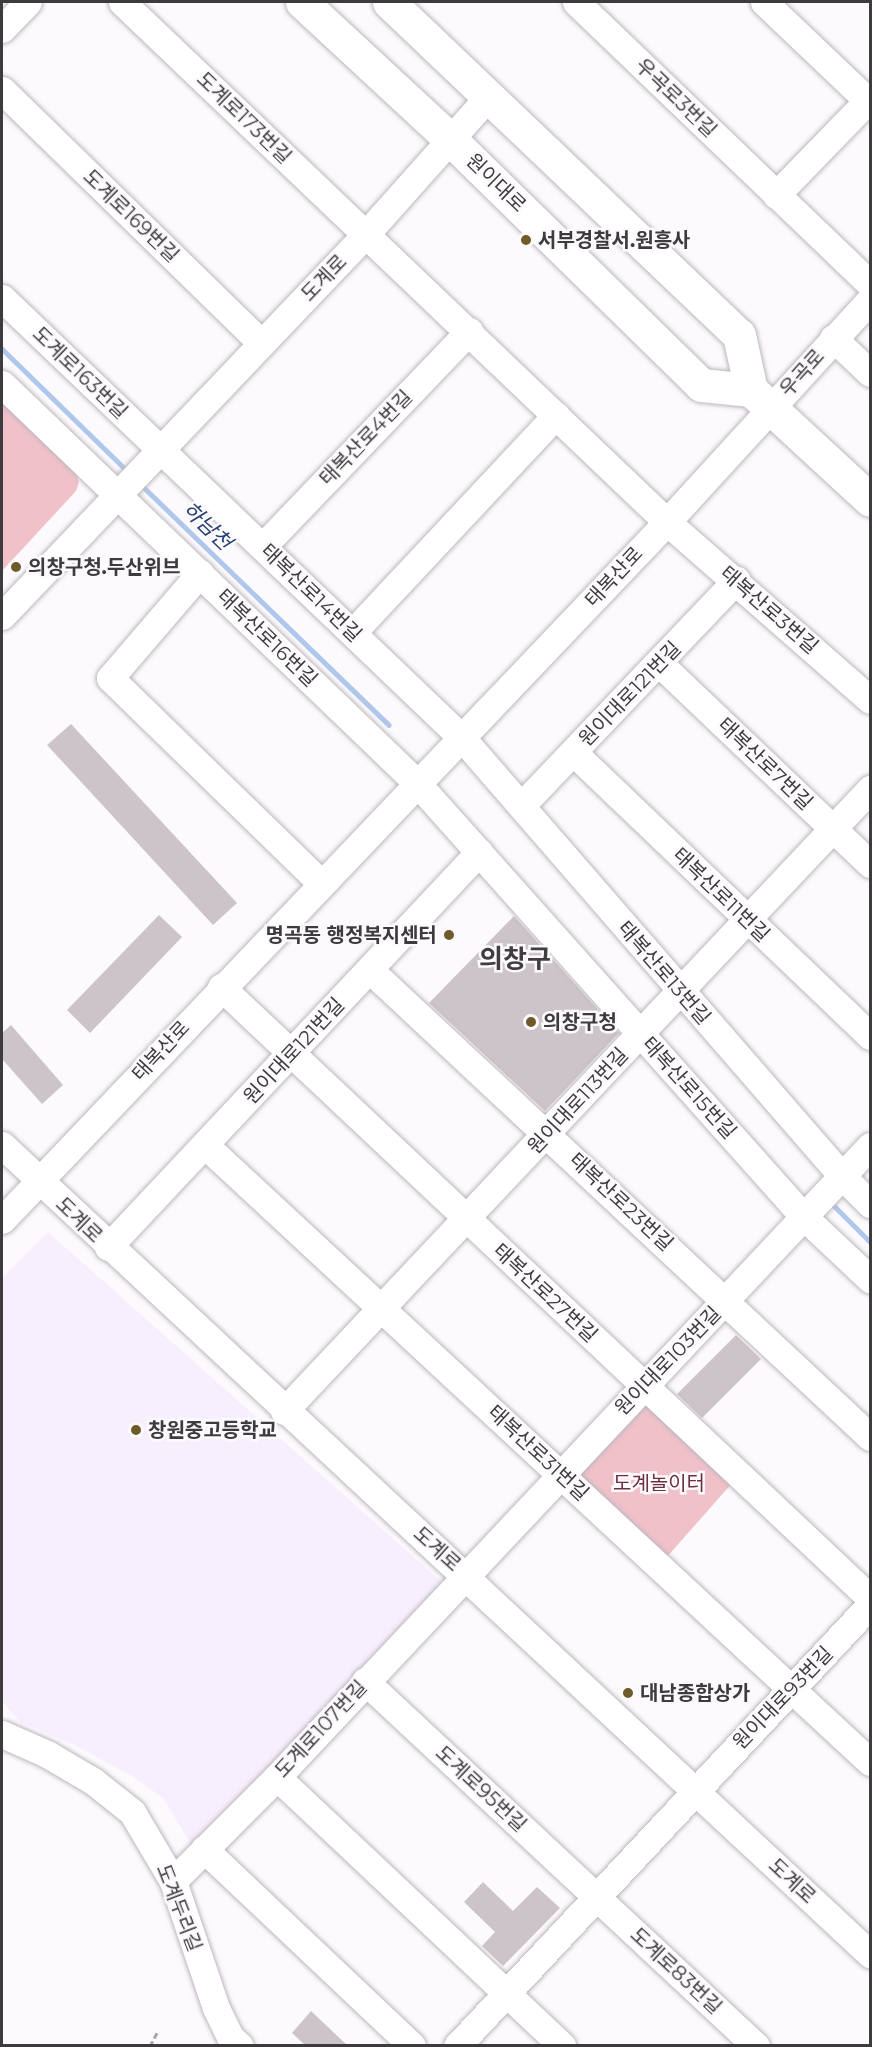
<!DOCTYPE html>
<meta charset="utf-8">
<style>
body{margin:0}
#map{position:relative;width:872px;height:2047px;overflow:hidden;background:#fdfafe;font-family:Montserrat,"Noto Sans KR",sans-serif}
div>[style]{position:absolute}
.built>*{inset:0;background:#f8effe}
.green>*{inset:0;background:#f1c1ca}
.stream>*{height:5px;margin:-2.5px;padding:0 2.5px;transform-origin:2.5px;border-radius:2.5px;background:#afc7eb}
.building>*{inset:0;background:#ccc4c9}
.path>*{height:3px;margin-top:-1.5px;transform-origin:0;background:repeating-linear-gradient(90deg,#a9a7aa 0 6px,transparent 0 9px)}
.roads{filter:drop-shadow(0 0 2px #bcb7be) drop-shadow(0 0 2px #bcb7be)}
.minor>*{height:27px;margin:-13.5px;padding:0 13.5px;transform-origin:13.5px;border-radius:13.5px;background:#fff}
.major>*{height:33px;margin:-16.5px;padding:0 16.5px;transform-origin:16.5px;border-radius:16.5px;background:#fff}
.dots>*{width:16px;height:16px;translate:-50% -50%;box-sizing:border-box;border:3px solid #fdfafe;border-radius:50%}
span{translate:-50% -50%;white-space:nowrap;text-align:center;line-height:1.15;-webkit-text-stroke:5px #fdfafe;paint-order:stroke}
.street-label{font-size:20px;color:#3d3b3e}
.poi-label{font-size:20px;color:#3d3b3e;font-weight:700}
.left{translate:0 -50%;text-align:left}
.right{translate:-100% -50%;text-align:right}
.park-label{font-size:20px;color:#6d303f}
.water-label{font-size:21px;color:#22416f;font-style:italic}
.district-label{font-size:26px;color:#413d43;font-weight:700}
.frame{position:absolute;inset:0;border:3px solid #3d3b3e;pointer-events:none}
</style>
<div id="map">
<div class="built">
<i style="clip-path:polygon(48px 1232px,442px 1582px,194px 1849px,163px 1798px,132px 1776px,72px 1744px,20px 1722px,2px 1701px,2px 1278px)"></i>
</div>
<div class="green">
<i style="clip-path:polygon(2px 400px,74px 468px,79px 482px,76px 491px,2px 571px)"></i>
<i style="clip-path:polygon(647px 1404px,734px 1481px,666px 1558px,576px 1476px)"></i>
</div>
<div class="stream">
<i style="left:2px;top:349px;width:175px;rotate:44.3deg"></i>
<i style="left:138px;top:482px;width:349px;rotate:44.1deg"></i>
<i style="left:830px;top:1202px;width:57px;rotate:45deg"></i>
</div>
<div class="building">
<i style="clip-path:polygon(71px 724px,237px 903px,213px 925px,47px 745px)"></i>
<i style="clip-path:polygon(159px 915px,182px 937px,90px 1033px,67px 1010px)"></i>
<i style="clip-path:polygon(514px 916px,619px 1033px,545px 1111px,429px 1003px)"></i>
<i style="clip-path:polygon(11px 1025px,63px 1085px,42px 1104px,2px 1059px,2px 1033px)"></i>
<i style="clip-path:polygon(736px 1335px,761px 1359px,702px 1418px,677px 1394px)"></i>
<i style="clip-path:polygon(483px 1882px,513px 1911px,537px 1887px,560px 1908px,503px 1966px,482px 1946px,495px 1932px,464px 1902px)"></i>
<i style="clip-path:polygon(311px 2011px,348px 2046px,306px 2046px,292px 2033px)"></i>
</div>
<div class="path">
<i style="left:150px;top:2046px;width:15px;rotate:-62deg"></i>
</div>
<div class="roads">
<div class="minor">
<i style="left:122px;top:2px;width:753px;rotate:43.66deg"></i>
<i style="left:667px;top:522px;width:270px;rotate:41.2deg"></i>
<i style="left:576px;top:2px;width:407px;rotate:43.8deg"></i>
<i style="left:764px;top:2px;width:144px;rotate:43.6deg"></i>
<i style="left:2px;top:29px;width:37px;rotate:-46deg"></i>
<i style="left:2px;top:90px;width:362px;rotate:44.3deg"></i>
<i style="left:776px;top:195px;width:135px;rotate:-45.9deg"></i>
<i style="left:2px;top:298px;width:637px;rotate:43.73deg"></i>
<i style="left:462px;top:738px;width:580px;rotate:49.06deg"></i>
<i style="left:842px;top:1176px;width:40px;rotate:45deg"></i>
<i style="left:833px;top:338px;width:51px;rotate:43.4deg"></i>
<i style="left:2px;top:384px;width:576px;rotate:43.87deg"></i>
<i style="left:417px;top:783px;width:581px;rotate:48.28deg"></i>
<i style="left:804px;top:1217px;width:91px;rotate:43.2deg"></i>
<i style="left:263px;top:546px;width:298px;rotate:-46.2deg"></i>
<i style="left:200px;top:573px;width:138px;rotate:130.6deg"></i>
<i style="left:110px;top:678px;width:293px;rotate:44.2deg"></i>
<i style="left:2px;top:616px;width:528px;rotate:-46.38deg"></i>
<i style="left:366px;top:234px;width:185px;rotate:-48.3deg"></i>
<i style="left:353px;top:632px;width:297px;rotate:-46.9deg"></i>
<i style="left:660px;top:664px;width:290px;rotate:43.6deg"></i>
<i style="left:573px;top:752px;width:411px;rotate:43.7deg"></i>
<i style="left:522px;top:805px;width:311px;rotate:-46.4deg"></i>
<i style="left:370px;top:970px;width:684px;rotate:43.05deg"></i>
<i style="left:221px;top:987px;width:891px;rotate:43.27deg"></i>
<i style="left:2px;top:1145px;width:1187px;rotate:42.99deg"></i>
<i style="left:205px;top:1145px;width:907px;rotate:42.86deg"></i>
<i style="left:2px;top:1220px;width:964px;rotate:-46.39deg"></i>
<i style="left:667px;top:522px;width:301px;rotate:-47.6deg"></i>
<i style="left:108px;top:1247px;width:542px;rotate:-46.79deg"></i>
<i style="left:284px;top:1411px;width:855px;rotate:-46.71deg"></i>
<i style="left:365px;top:1681px;width:535px;rotate:43.03deg"></i>
<i style="left:2px;top:1734px;width:49px;rotate:24deg"></i>
<i style="left:47px;top:1754px;width:53px;rotate:30.4deg"></i>
<i style="left:93px;top:1781px;width:50px;rotate:38.5deg"></i>
<i style="left:132px;top:1812px;width:80px;rotate:59.3deg"></i>
<i style="left:173px;top:1881px;width:134px;rotate:71.3deg"></i>
<i style="left:216px;top:2008px;width:32px;rotate:64deg"></i>
<i style="left:230px;top:2037px;width:13px;rotate:42deg"></i>
<i style="left:277px;top:1777px;width:392px;rotate:43.3deg"></i>
<i style="left:204px;top:1849px;width:286px;rotate:43.4deg"></i>
<i style="left:173px;top:1881px;width:147px;rotate:-45deg"></i>
<i style="left:277px;top:1777px;width:866px;rotate:-46.78deg"></i>
<i style="left:457px;top:2046px;width:604px;rotate:-46.88deg"></i>
</div>
<div class="major">
<i style="left:302px;top:2px;width:202px;rotate:42.8deg"></i>
<i style="left:450px;top:139px;width:351px;rotate:44.4deg"></i>
<i style="left:701px;top:385px;width:50px;rotate:5.7deg"></i>
<i style="left:751px;top:390px;width:162px;rotate:42.7deg"></i>
<i style="left:389px;top:2px;width:483px;rotate:43.6deg"></i>
<i style="left:739px;top:335px;width:56px;rotate:77.7deg"></i>
</div>
</div>
<div class="dots">
<i style="left:526px;top:240px;background:#6e5b29"></i>
<i style="left:16px;top:567px;background:#6e5b29"></i>
<i style="left:449px;top:935px;background:#6e5b29"></i>
<i style="left:531px;top:1022px;background:#6e5b29"></i>
<i style="left:136px;top:1430px;background:#6e5b29"></i>
<i style="left:628px;top:1693px;background:#6e5b29"></i>
</div>
<div class="street-label">
<span style="left:676px;top:98px;rotate:44deg">우곡로3번길</span>
<span style="left:244px;top:118px;rotate:44deg">도계로173번길</span>
<span style="left:496px;top:183px;rotate:44deg">원이대로</span>
<span style="left:131px;top:216px;rotate:44deg">도계로169번길</span>
<span style="left:324px;top:278px;rotate:-46deg">도계로</span>
<span style="left:80px;top:373px;rotate:44deg">도계로163번길</span>
<span style="left:802px;top:373px;rotate:-48deg">우곡로</span>
<span style="left:366px;top:438px;rotate:-46deg">태복산로4번길</span>
<span style="left:614px;top:577px;rotate:-47deg">태복산로</span>
<span style="left:311px;top:593px;rotate:44deg">태복산로14번길</span>
<span style="left:769px;top:610px;rotate:41deg">태복산로3번길</span>
<span style="left:267px;top:638px;rotate:44deg">태복산로16번길</span>
<span style="left:630px;top:694px;rotate:-46deg">원이대로121번길</span>
<span style="left:765px;top:764px;rotate:44deg">태복산로7번길</span>
<span style="left:721px;top:895px;rotate:44deg">태복산로11번길</span>
<span style="left:664px;top:973px;rotate:49deg">태복산로13번길</span>
<span style="left:161px;top:1051px;rotate:-47deg">태복산로</span>
<span style="left:294px;top:1051px;rotate:-47deg">원이대로121번길</span>
<span style="left:689px;top:1088px;rotate:48deg">태복산로15번길</span>
<span style="left:578px;top:1101px;rotate:-47deg">원이대로113번길</span>
<span style="left:621px;top:1202px;rotate:43deg">태복산로23번길</span>
<span style="left:79px;top:1220px;rotate:44deg">도계로</span>
<span style="left:545px;top:1293px;rotate:43deg">태복산로27번길</span>
<span style="left:668px;top:1361px;rotate:-46deg">원이대로103번길</span>
<span style="left:538px;top:1453px;rotate:43deg">태복산로31번길</span>
<span style="left:437px;top:1549px;rotate:42deg">도계로</span>
<span style="left:783px;top:1698px;rotate:-46deg">원이대로93번길</span>
<span style="left:321px;top:1729px;rotate:-47deg">도계로107번길</span>
<span style="left:481px;top:1789px;rotate:43deg">도계로95번길</span>
<span style="left:792px;top:1881px;rotate:43deg">도계로</span>
<span style="left:179px;top:1908px;rotate:69deg">도계두리길</span>
<span style="left:676px;top:1971px;rotate:43deg">도계로83번길</span>
</div>
<div class="poi-label">
<span class="left" style="left:538px;top:240px">서부경찰서.원흥사</span>
<span class="left" style="left:28px;top:567px">의창구청.두산위브</span>
<span class="right" style="left:437px;top:935px">명곡동 행정복지센터</span>
<span class="left" style="left:543px;top:1022px">의창구청</span>
<span class="left" style="left:148px;top:1430px">창원중고등학교</span>
<span class="left" style="left:640px;top:1693px">대남종합상가</span>
</div>
<div class="park-label">
<span style="left:659px;top:1483px">도계놀이터</span>
</div>
<div class="water-label">
<span style="left:207px;top:526px;rotate:44deg">하남천</span>
</div>
<div class="district-label">
<span style="left:515px;top:960px">의창구</span>
</div>
<div class="frame"></div>
</div>
